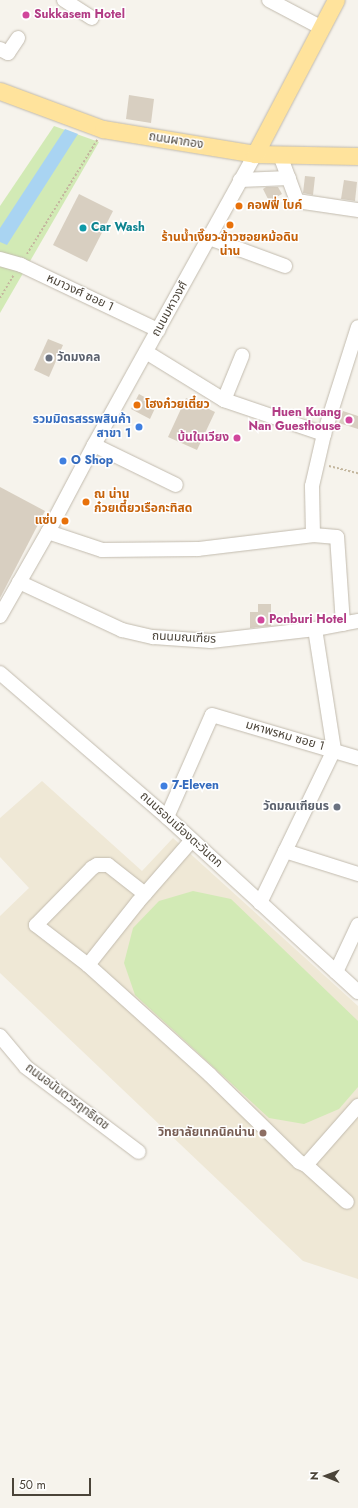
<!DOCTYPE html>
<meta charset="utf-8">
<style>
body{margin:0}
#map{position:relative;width:358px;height:1508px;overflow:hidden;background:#f6f3ec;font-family:Jost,"Noto Sans Thai",sans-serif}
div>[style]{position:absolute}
.education>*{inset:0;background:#efe8d6}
.green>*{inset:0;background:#d2eab5}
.water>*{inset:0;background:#a9d4f2}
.building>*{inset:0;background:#d8cfc1}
.path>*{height:2px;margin-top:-1px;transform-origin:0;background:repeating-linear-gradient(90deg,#c4b79f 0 2px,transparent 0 4px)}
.roads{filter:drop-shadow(0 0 1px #c2bbae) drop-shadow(0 0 1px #c2bbae)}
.minor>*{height:14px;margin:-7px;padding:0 7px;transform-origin:7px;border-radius:7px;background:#fff}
.major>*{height:17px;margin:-8.5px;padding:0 8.5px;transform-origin:8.5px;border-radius:8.5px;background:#ffe39c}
.dots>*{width:11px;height:11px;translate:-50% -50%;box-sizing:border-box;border:2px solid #fff;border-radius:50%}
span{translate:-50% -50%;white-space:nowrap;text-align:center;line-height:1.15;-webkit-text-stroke:3px #fff;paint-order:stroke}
.hotel-label{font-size:12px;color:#b23c85;font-weight:700}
.left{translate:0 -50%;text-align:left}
.right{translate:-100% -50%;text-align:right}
.street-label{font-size:12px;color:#4b4439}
.food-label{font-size:12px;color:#c56008;font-weight:700}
.culture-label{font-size:12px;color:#0d838f;font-weight:700}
.worship-label{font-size:12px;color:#5b616d;font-weight:700}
.shop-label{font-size:12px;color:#366cbe;font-weight:700}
.education-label{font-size:12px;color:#785e54;font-weight:700}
.north{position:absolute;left:306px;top:1456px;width:40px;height:40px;-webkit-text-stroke:3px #fff;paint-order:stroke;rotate:271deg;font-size:11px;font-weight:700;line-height:16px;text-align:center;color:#4b4439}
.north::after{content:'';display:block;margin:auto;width:14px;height:18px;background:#4b4439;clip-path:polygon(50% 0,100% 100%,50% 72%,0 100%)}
.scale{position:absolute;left:12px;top:1478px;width:79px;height:18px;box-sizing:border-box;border:2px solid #4b4439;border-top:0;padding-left:5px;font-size:12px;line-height:14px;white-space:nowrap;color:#4b4439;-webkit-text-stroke:3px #fff;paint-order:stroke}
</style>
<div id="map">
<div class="education">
<i style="clip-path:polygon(42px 781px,142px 871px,173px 838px,358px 1006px,358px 1279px,303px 1261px,0 973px,0 916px,29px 888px,0 857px,0 818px)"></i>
</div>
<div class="green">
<i style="clip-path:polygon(54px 126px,99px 142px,0 313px,0 206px)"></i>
<i style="clip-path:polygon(193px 891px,231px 899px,358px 1021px,358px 1087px,339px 1109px,304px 1124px,269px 1118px,135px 995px,124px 963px,133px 928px,159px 901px)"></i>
</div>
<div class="water">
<i style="clip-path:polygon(65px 129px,78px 134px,7px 245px,0 242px,0 228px)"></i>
</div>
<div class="building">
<i style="clip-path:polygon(129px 95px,154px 99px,151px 123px,126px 119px)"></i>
<i style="clip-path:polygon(305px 176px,315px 177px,313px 195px,303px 193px)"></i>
<i style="clip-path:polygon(344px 180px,357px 182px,355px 201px,341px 199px)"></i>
<i style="clip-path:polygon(266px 187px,278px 187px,282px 194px,269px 201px,263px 189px)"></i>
<i style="clip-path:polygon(79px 194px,113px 211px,87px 262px,53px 245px)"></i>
<i style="clip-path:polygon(48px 339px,63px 345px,49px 377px,34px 370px)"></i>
<i style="clip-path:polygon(139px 394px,157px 404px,150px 419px,131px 409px)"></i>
<i style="clip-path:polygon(186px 398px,215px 412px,197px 450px,168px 437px)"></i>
<i style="clip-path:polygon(343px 411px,358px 416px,358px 429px,339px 423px)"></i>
<i style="clip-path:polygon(0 487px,45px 511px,0 598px)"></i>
<i style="clip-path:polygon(258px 604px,271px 604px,271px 626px,250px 628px,250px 612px,258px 612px)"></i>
</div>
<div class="path">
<i style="left:27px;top:254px;width:134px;rotate:-58.4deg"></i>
<i style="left:0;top:298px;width:27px;rotate:-59deg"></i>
<i style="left:329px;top:466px;width:30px;rotate:14deg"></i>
</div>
<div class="roads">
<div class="minor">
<i style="left:64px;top:0;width:33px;rotate:33deg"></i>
<i style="left:269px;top:0;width:60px;rotate:27.8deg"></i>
<i style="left:0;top:49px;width:9px;rotate:27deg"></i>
<i style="left:8px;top:53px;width:18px;rotate:-56deg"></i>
<i style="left:280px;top:155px;width:49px;rotate:69.7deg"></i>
<i style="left:297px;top:201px;width:62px;rotate:8.4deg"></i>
<i style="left:240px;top:180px;width:49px;rotate:-2.3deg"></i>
<i style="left:209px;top:238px;width:81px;rotate:20.2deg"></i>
<i style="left:0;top:259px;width:22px;rotate:16deg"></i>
<i style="left:21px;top:265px;width:152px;rotate:25.4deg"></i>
<i style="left:146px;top:352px;width:92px;rotate:31.6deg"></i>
<i style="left:224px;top:400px;width:106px;rotate:18.8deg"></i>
<i style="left:224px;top:400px;width:48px;rotate:-67.8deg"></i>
<i style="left:94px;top:445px;width:91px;rotate:26deg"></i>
<i style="left:48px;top:532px;width:57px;rotate:18.4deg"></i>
<i style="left:102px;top:550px;width:96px;rotate:-0.6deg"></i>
<i style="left:198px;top:549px;width:116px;rotate:-6.9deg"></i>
<i style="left:19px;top:582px;width:114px;rotate:25deg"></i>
<i style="left:122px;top:630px;width:32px;rotate:13deg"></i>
<i style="left:153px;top:637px;width:58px;rotate:3.9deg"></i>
<i style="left:211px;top:641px;width:105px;rotate:-6.6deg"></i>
<i style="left:315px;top:629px;width:44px;rotate:-10.5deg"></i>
<i style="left:0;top:616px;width:97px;rotate:-60.3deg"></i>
<i style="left:48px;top:532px;width:98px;rotate:-62.1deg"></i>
<i style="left:94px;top:445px;width:333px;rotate:-61deg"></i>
<i style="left:343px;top:624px;width:87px;rotate:-93.9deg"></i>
<i style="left:337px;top:537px;width:24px;rotate:-175deg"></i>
<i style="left:313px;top:535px;width:49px;rotate:-91.2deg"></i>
<i style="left:312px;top:486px;width:53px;rotate:-77deg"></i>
<i style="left:324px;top:434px;width:112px;rotate:-72.4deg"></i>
<i style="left:0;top:673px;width:221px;rotate:40.8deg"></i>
<i style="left:167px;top:817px;width:259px;rotate:42.5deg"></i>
<i style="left:167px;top:817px;width:111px;rotate:-66.2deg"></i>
<i style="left:212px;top:715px;width:152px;rotate:16.4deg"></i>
<i style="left:285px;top:851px;width:77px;rotate:17.5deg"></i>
<i style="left:145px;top:894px;width:47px;rotate:-141.9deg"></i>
<i style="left:108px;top:865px;width:11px;rotate:180deg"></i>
<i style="left:97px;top:865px;width:6px;rotate:149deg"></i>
<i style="left:92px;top:868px;width:80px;rotate:134.5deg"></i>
<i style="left:36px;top:925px;width:66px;rotate:37.6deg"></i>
<i style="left:88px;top:965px;width:164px;rotate:42deg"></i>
<i style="left:210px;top:1075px;width:124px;rotate:44.3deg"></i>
<i style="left:299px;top:1162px;width:8px;rotate:23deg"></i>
<i style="left:306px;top:1165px;width:55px;rotate:42.1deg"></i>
<i style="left:260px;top:903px;width:170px;rotate:-64.2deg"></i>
<i style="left:334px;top:750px;width:122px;rotate:-98.9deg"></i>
<i style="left:88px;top:965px;width:80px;rotate:-51.6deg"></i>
<i style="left:138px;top:902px;width:82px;rotate:-48.9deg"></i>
<i style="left:336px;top:972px;width:52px;rotate:-64.9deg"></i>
<i style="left:0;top:1036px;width:40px;rotate:50deg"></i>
<i style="left:26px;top:1067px;width:141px;rotate:37deg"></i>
<i style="left:306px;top:1165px;width:79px;rotate:-48.6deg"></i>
</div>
<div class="major">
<i style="left:0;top:91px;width:110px;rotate:20.3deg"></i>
<i style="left:103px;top:129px;width:154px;rotate:9.3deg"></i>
<i style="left:255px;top:154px;width:103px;rotate:1.1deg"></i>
<i style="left:255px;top:154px;width:174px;rotate:-62.3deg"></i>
</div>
</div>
<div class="dots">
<i style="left:26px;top:15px;background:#d1479c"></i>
<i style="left:239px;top:206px;background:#e8710a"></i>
<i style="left:230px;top:225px;background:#e8710a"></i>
<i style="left:83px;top:228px;background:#0f9aa8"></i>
<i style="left:49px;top:358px;background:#6b7280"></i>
<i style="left:137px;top:405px;background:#e8710a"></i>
<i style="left:349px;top:420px;background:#d1479c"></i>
<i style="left:139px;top:427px;background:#3f7fe0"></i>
<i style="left:237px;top:438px;background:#d1479c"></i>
<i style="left:63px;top:461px;background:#3f7fe0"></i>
<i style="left:86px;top:502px;background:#e8710a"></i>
<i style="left:65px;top:521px;background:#e8710a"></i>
<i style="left:261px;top:620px;background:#d1479c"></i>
<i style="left:164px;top:786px;background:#3f7fe0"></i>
<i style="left:337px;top:807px;background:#6b7280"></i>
<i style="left:263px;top:1133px;background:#8d6e63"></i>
</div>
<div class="hotel-label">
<span class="left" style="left:34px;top:15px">Sukkasem Hotel</span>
<span class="right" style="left:341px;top:420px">Huen Kuang<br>Nan Guesthouse</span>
<span class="right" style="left:229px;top:438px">บ้นในเวียง</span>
<span class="left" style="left:269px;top:620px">Ponburi Hotel</span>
</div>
<div class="street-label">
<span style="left:176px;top:141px;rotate:9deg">ถนนผากอง</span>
<span style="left:80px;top:293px;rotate:25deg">หมาวงศ์ ซอย 1</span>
<span style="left:170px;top:309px;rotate:-61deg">ถนนมหาวงศ์</span>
<span style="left:184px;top:638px;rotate:3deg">ถนนมณเฑียร</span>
<span style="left:285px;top:736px;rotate:16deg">มหาพรหม ซอย 1</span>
<span style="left:181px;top:830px;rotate:42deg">ถนนรอบเมืองตะวันตก</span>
<span style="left:67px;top:1097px;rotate:37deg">ถนนอนันตวรฤทธิเดช</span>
</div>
<div class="food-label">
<span class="left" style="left:247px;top:206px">คอฟฟี่ ไบค์</span>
<span style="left:230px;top:245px">ร้านน้ำเงี๊ยว-ข้าวซอยหม้อดิน<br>น่าน</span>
<span class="left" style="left:145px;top:405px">โฮงก๋วยเตี๋ยว</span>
<span class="left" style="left:94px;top:502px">ณ น่าน<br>ก๋วยเตี๋ยวเรือกะทิสด</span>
<span class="right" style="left:57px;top:521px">แซ่บ</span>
</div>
<div class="culture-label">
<span class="left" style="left:91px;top:228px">Car Wash</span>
</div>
<div class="worship-label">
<span class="left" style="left:57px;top:358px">วัดมงคล</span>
<span class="right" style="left:329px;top:807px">วัดมณเฑียนร</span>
</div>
<div class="shop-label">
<span class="right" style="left:131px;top:427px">รวมมิตรสรรพสินค้า<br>สาขา 1</span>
<span class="left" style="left:71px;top:461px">O Shop</span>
<span class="left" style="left:172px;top:786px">7-Eleven</span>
</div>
<div class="education-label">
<span class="right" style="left:255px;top:1133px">วิทยาลัยเทคนิคน่าน</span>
</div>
<div class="north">N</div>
<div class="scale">50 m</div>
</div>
